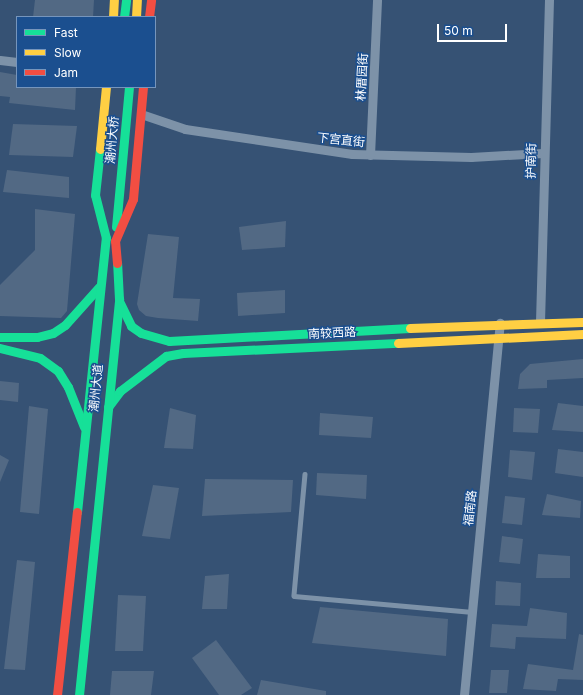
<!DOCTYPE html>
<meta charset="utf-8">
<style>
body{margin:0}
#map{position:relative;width:583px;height:695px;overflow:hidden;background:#365274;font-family:Inter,"Noto Sans SC",sans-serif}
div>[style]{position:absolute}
.building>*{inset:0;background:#526984}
.lane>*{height:4.5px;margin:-2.25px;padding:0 2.25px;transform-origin:2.25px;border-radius:2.25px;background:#7d92a8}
.street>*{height:9px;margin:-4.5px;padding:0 4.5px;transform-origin:4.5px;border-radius:4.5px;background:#7d92a8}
.fast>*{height:9px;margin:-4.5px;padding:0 4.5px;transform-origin:4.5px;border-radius:4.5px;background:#16e098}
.slow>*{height:9px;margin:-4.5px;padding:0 4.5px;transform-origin:4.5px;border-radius:4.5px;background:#ffcf43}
.jam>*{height:9px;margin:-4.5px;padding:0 4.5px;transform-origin:4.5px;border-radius:4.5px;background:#f24e42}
span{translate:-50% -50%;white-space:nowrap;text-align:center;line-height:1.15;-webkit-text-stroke:3px #1b4f8f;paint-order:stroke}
.street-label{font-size:12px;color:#fff}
.legend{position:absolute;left:16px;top:16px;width:140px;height:72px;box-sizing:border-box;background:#1b4f8f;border:1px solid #7695bc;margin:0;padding:5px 7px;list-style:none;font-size:12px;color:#fff}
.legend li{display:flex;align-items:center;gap:8px;height:20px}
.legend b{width:20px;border:1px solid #7695bc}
.scale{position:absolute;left:437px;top:24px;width:70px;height:18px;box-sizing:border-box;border:2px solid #fff;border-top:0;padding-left:5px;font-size:12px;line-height:14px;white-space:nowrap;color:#fff;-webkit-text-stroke:3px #1b4f8f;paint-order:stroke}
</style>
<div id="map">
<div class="building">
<i style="clip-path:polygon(35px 0,94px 0,93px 17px,33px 17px)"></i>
<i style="clip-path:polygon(0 72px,17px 75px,17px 87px,76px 87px,75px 110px,9px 103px,10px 97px,0 96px)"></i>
<i style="clip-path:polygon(13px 124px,77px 126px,73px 157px,9px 155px)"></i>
<i style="clip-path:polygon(7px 170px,69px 177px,69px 198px,3px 192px)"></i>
<i style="clip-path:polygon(35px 209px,75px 214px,67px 311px,61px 318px,0 316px,0 285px,35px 250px)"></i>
<i style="clip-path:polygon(286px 221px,285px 247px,242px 250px,239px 227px)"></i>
<i style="clip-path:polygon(148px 234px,179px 237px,173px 298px,200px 299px,198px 321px,158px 318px,146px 316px,139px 310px,137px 304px)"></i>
<i style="clip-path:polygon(285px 290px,285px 313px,238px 316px,237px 293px)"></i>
<i style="clip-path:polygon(583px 359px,583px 378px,547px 380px,547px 388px,518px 389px,520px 374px,530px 364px)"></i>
<i style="clip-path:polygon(0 381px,19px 383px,18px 402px,0 400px)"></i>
<i style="clip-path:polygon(558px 403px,583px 406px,583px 432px,552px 430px)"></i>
<i style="clip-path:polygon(29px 406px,48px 409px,39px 514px,20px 512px)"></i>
<i style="clip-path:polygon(170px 408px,196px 415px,193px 449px,164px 448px)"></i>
<i style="clip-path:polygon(514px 408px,540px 409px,538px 433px,513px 432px)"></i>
<i style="clip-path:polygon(320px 413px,373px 417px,371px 438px,319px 435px)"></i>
<i style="clip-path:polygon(558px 449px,583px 452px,583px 477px,555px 473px)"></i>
<i style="clip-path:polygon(510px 450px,535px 452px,532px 480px,508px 477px)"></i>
<i style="clip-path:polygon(0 455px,9px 460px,0 482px)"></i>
<i style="clip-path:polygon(317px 473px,367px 475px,366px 499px,316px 495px)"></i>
<i style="clip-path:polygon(205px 479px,293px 480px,291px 512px,202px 516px)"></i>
<i style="clip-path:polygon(153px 485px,179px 488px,170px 539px,142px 536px)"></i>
<i style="clip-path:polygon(547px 494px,581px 501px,580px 518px,542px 515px)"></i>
<i style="clip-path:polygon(505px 496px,525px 498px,522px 525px,502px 523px)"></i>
<i style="clip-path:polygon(502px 536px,523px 539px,520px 564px,499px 562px)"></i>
<i style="clip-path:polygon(538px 554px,570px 556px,570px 578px,536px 578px)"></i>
<i style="clip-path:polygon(17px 560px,35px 562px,25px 670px,4px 669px)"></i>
<i style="clip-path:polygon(229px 574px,227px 609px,202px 609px,205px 576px)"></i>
<i style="clip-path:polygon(496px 581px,521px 583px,520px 606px,495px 605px)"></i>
<i style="clip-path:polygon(118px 595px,146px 596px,143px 651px,115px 651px)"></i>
<i style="clip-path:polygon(320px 607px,448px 619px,446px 656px,312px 643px)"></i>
<i style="clip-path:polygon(530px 608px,567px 613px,566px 639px,516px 637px,515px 649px,490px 647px,492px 624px,527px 626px)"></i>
<i style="clip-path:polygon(579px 634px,583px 635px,583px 680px,558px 679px,556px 691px,523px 689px,528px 664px,573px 670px)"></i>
<i style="clip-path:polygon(216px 640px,252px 688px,241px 695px,219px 695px,192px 658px)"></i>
<i style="clip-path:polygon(491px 670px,509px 670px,507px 693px,489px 693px)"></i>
<i style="clip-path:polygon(112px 671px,154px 671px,151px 695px,110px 695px)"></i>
<i style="clip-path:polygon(261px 680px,326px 691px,326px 695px,257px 695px)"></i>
</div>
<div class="lane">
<i style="left:305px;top:474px;width:122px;rotate:95.2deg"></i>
<i style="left:294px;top:596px;width:179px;rotate:5.1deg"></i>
</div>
<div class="street">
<i style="left:0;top:60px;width:17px;rotate:7deg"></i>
<i style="left:141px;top:114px;width:46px;rotate:18.8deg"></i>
<i style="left:185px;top:129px;width:169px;rotate:8.5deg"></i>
<i style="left:352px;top:154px;width:119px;rotate:1.4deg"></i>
<i style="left:471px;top:157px;width:72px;rotate:-3.2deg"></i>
<i style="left:370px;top:155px;width:155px;rotate:-87.4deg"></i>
<i style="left:540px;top:322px;width:322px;rotate:-88.4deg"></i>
<i style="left:464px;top:695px;width:374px;rotate:-84.5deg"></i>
</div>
<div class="fast">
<i style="left:124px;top:17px;width:17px;rotate:-83deg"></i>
<i style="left:116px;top:227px;width:141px;rotate:-84.7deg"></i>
<i style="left:120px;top:303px;width:25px;rotate:64deg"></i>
<i style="left:131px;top:326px;width:12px;rotate:35deg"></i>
<i style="left:141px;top:333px;width:29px;rotate:16deg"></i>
<i style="left:169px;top:341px;width:241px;rotate:-3.1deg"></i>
<i style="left:0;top:337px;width:37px"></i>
<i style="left:37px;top:337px;width:16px;rotate:-14deg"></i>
<i style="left:53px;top:333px;width:14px;rotate:-34deg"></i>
<i style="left:65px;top:325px;width:51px;rotate:-48.2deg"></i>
<i style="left:0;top:348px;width:41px;rotate:14deg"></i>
<i style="left:40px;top:358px;width:22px;rotate:36deg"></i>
<i style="left:58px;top:371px;width:19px;rotate:58deg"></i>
<i style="left:68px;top:387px;width:43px;rotate:68.2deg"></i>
<i style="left:108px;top:407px;width:20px;rotate:-53deg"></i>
<i style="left:120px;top:391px;width:58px;rotate:-37.3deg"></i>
<i style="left:166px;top:356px;width:17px;rotate:-10deg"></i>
<i style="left:183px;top:353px;width:215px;rotate:-2.7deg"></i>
<i style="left:77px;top:512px;width:276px;rotate:-84deg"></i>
<i style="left:106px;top:238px;width:44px;rotate:-104.3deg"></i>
<i style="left:95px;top:195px;width:46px;rotate:-83.8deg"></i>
<i style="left:79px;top:695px;width:398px;rotate:-84.2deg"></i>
<i style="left:119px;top:299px;width:36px;rotate:-93deg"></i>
</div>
<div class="slow">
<i style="left:113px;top:17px;width:17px;rotate:-87deg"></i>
<i style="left:136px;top:17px;width:17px;rotate:-87deg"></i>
<i style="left:100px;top:149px;width:62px;rotate:-84.5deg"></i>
<i style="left:410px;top:328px;width:173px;rotate:-2deg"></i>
<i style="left:398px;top:343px;width:185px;rotate:-2.8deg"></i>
</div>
<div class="jam">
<i style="left:149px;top:17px;width:17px;rotate:-83deg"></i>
<i style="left:117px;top:263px;width:22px;rotate:-95deg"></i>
<i style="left:115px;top:241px;width:46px;rotate:-66.8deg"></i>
<i style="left:133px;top:199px;width:112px;rotate:-84.9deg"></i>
<i style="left:57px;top:695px;width:184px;rotate:-83.8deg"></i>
</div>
<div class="street-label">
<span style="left:362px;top:77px;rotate:-87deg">林厝园街</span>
<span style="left:112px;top:140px;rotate:-85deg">潮州大桥</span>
<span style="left:341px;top:140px;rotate:6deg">下宫直街</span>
<span style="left:531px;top:161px;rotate:-89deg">护南街</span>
<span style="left:332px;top:333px;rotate:-3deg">南较西路</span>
<span style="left:96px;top:388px;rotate:-84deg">潮州大道</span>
<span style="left:470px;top:508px;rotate:-84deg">福南路</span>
</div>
<ul class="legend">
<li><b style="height:5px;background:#16e098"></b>Fast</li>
<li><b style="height:5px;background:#ffcf43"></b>Slow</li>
<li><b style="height:5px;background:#f24e42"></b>Jam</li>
</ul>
<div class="scale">50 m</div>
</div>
